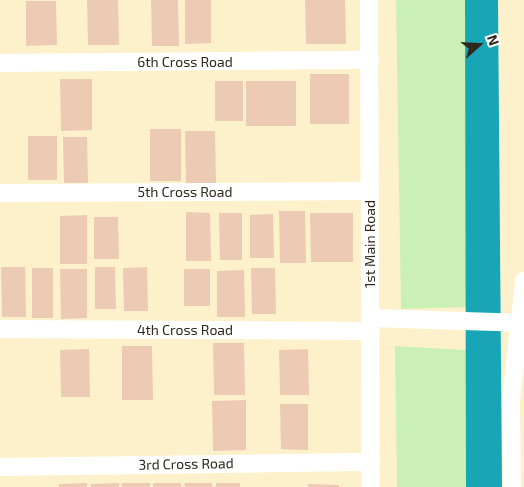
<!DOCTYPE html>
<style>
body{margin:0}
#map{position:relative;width:524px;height:487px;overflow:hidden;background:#fdf1cc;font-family:"Exo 2",sans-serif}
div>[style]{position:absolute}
.green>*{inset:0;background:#cbf0b5}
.water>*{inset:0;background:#18a5b5}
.building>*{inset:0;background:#edcab4}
.minor>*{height:18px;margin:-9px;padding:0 9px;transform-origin:9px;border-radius:9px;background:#fff}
span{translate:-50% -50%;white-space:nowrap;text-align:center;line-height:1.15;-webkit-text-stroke:4px #fff;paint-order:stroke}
.street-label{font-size:14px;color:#2e291c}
.north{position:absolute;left:454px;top:20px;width:50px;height:50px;-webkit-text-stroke:4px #fff;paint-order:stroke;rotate:71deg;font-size:14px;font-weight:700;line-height:20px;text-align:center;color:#2e291c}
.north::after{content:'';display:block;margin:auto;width:18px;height:22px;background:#2e291c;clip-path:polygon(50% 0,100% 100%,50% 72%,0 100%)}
</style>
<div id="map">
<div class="green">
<i style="clip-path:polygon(396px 0,465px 0,466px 307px,401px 309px)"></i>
<i style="clip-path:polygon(395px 346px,466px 350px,466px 487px,397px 487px)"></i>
</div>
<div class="water">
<i style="clip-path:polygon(465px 0,498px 0,502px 487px,466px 487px)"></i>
</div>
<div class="building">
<i style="clip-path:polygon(87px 0,118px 0,119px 45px,88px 45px)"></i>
<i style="clip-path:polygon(151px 0,178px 0,179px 46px,152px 46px)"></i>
<i style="clip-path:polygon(185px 0,211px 0,211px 43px,185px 44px)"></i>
<i style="clip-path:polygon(305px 0,345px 0,346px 44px,306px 44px)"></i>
<i style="clip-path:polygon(26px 1px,56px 1px,57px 45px,26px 46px)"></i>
<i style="clip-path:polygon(310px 74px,349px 74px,349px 124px,310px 124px)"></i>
<i style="clip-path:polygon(60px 79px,92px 79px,92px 130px,61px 131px)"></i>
<i style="clip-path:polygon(215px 81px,243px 81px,243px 121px,215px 121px)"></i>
<i style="clip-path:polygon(246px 81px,296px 81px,296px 126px,246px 126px)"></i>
<i style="clip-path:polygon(150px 129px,181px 129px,181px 181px,150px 181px)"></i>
<i style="clip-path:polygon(185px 131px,215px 131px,216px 185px,186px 185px)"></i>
<i style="clip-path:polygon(28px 136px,57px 136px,57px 180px,28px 180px)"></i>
<i style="clip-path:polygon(63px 137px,87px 137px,88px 183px,64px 183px)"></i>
<i style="clip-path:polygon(279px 211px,305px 211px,306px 263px,280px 263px)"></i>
<i style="clip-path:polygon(186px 212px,210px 213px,211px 261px,186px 261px)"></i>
<i style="clip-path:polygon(219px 213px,242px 213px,242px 260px,220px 260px)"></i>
<i style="clip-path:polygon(310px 213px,353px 213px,353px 262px,311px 262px)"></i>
<i style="clip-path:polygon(273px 214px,274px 258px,250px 258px,250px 215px)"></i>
<i style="clip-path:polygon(87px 215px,87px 264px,60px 264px,60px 216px)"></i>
<i style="clip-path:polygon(94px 217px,118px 217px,119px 259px,94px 259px)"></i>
<i style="clip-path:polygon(1px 267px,25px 267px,26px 317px,2px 317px)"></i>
<i style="clip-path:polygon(95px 267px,115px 267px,116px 309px,95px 309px)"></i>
<i style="clip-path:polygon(147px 267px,148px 311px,124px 311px,123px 268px)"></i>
<i style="clip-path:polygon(32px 268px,53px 268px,53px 318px,32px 318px)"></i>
<i style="clip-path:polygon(251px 268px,275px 268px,276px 314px,252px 314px)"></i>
<i style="clip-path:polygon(60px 269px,87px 269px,87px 318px,61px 319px)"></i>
<i style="clip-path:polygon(184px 269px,210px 269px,210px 306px,184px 306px)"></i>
<i style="clip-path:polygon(244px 270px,245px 317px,217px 317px,217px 271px)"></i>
<i style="clip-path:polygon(213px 343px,244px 343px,245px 395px,214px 395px)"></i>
<i style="clip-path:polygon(122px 346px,152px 346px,153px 400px,122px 400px)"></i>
<i style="clip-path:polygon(89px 349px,90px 397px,61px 397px,60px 350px)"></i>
<i style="clip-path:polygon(308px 349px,309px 395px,280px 395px,279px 350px)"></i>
<i style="clip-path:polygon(246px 400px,246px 450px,213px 451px,212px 401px)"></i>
<i style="clip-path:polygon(280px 404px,308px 404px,308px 450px,281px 449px)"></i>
<i style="clip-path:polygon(87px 483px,87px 487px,59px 487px,59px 484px)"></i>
<i style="clip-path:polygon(119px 483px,119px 487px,91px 487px,91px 484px)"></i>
<i style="clip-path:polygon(122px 483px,150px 483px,150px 487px,122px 487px)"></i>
<i style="clip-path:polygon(153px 483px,181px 483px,181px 487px,153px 487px)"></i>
<i style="clip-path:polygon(184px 483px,212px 483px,212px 487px,185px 487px)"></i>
<i style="clip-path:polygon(216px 483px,240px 483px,240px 487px,216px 487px)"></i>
<i style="clip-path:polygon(308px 484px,339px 485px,339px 487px,308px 487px)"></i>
</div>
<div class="minor">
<i style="left:369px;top:0;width:487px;rotate:89.8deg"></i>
<i style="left:0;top:63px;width:370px;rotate:-0.5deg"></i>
<i style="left:0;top:193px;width:370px;rotate:-0.3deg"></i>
<i style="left:371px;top:318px;width:147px;rotate:1.9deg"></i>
<i style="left:0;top:329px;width:371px;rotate:0.3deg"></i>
<i style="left:0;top:467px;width:371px;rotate:-0.8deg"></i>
<i style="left:512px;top:487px;width:86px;rotate:-90.7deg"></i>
<i style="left:511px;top:401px;width:121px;rotate:-83.8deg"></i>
</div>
<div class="street-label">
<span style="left:185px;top:62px">6th Cross Road</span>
<span style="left:185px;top:192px">5th Cross Road</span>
<span style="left:370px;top:244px;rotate:-90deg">1st Main Road</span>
<span style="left:185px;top:330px">4th Cross Road</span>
<span style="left:186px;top:464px;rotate:-1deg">3rd Cross Road</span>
</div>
<div class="north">N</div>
</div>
